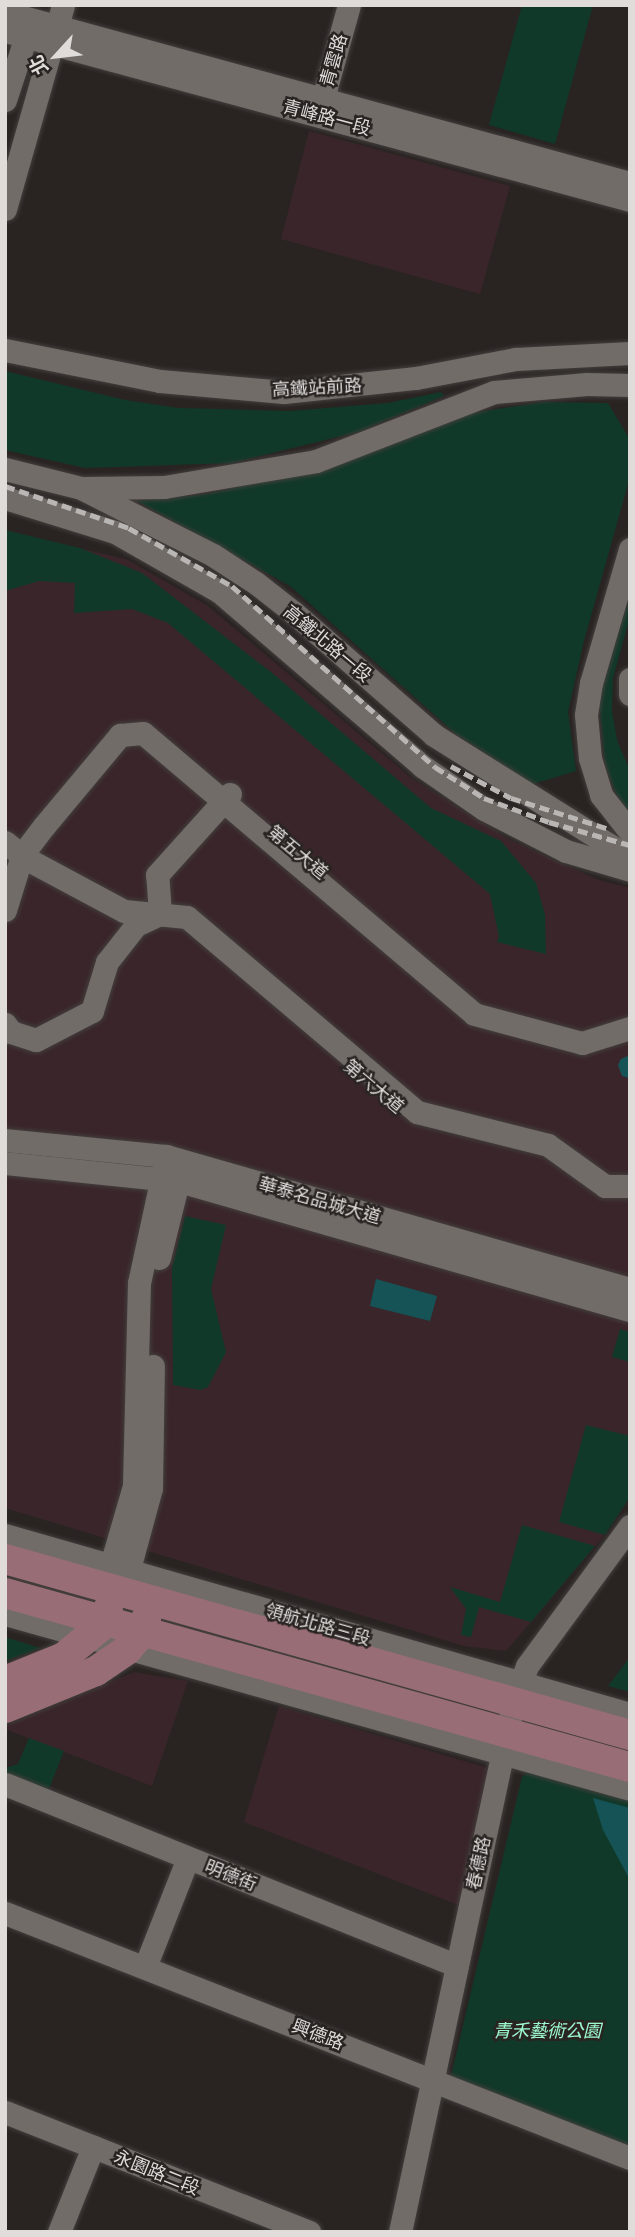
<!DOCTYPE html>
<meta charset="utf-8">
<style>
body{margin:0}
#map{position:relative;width:635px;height:2237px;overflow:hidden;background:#292422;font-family:Literata,"Noto Sans TC",serif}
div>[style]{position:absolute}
.commercial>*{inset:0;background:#3a262a}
.green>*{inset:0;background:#113929}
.water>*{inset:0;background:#155357}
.roads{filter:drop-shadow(0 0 2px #433f3d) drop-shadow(0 0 2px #433f3d)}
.minor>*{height:23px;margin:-11.5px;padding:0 11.5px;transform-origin:11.5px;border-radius:11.5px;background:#726c69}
.major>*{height:30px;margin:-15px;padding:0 15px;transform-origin:15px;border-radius:15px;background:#996d76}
.rail>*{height:4.5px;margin-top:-2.25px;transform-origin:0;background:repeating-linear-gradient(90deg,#bab6b4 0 10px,transparent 0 15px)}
span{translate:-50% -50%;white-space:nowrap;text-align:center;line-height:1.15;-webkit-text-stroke:5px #292422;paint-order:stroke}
.street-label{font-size:18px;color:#dfdcda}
.park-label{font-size:18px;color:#9cf8ce;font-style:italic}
.frame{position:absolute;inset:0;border:7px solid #dfdcda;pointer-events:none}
.north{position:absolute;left:21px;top:21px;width:70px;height:70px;-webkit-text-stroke:5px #292422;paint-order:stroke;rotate:243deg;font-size:19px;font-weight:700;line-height:28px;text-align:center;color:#dfdcda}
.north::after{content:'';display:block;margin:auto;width:24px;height:32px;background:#dfdcda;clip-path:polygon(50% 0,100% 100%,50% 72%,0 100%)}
</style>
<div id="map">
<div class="commercial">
<i style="clip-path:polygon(309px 131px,510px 186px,480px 294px,281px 239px)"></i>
<i style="clip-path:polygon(5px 530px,128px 560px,208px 606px,411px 778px,510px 840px,599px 880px,630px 888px,630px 1497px,605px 1535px,506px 1651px,464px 1646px,5px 1508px)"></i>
<i style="clip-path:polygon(134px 1672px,188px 1681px,152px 1786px,5px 1729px,5px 1726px)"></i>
<i style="clip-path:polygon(279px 1706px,491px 1769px,461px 1906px,244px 1822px)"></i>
</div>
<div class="green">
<i style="clip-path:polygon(522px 5px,593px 5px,555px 144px,489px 125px)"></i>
<i style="clip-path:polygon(5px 371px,125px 400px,178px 408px,289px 411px,388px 403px,441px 392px,444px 396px,358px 432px,232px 463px,85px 468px,5px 450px)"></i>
<i style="clip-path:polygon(543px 402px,608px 403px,630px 440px,630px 477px,584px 641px,568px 712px,576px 771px,533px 784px,457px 735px,290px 586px,137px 501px,207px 494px,294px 474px,465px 414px)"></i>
<i style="clip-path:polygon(5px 530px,80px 548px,142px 573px,271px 672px,431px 808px,501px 841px,536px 883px,545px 915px,546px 954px,497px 942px,499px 937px,490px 894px,168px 623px,132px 609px,74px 613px,75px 583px,39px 581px,5px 591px)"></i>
<i style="clip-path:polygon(630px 590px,629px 620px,613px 678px,612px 711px,617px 740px,630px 771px,630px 814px,616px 794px,605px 764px,599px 699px)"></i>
<i style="clip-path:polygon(185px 1216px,226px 1225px,211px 1289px,226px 1352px,208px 1387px,201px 1390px,173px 1385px,172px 1267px)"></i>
<i style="clip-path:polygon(620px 1329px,630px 1332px,630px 1362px,612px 1357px)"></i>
<i style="clip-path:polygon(586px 1425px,630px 1436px,630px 1497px,605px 1535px,559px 1522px)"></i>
<i style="clip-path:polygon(522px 1525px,595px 1546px,531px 1622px,479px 1607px,471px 1637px,461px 1635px,466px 1609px,450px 1587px,500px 1602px)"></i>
<i style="clip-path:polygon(5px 1637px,40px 1648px,5px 1661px)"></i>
<i style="clip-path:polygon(630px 1657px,630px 1692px,608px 1686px)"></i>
<i style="clip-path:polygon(29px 1738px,64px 1751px,47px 1794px,5px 1776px,5px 1768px,18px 1764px)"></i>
<i style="clip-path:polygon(531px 1770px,630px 1797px,630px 2153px,450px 2080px,522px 1777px)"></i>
</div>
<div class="water">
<i style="clip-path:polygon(630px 1055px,630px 1078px,629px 1078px,622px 1076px,618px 1065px,621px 1059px)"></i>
<i style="clip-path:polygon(376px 1279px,437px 1296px,430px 1321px,370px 1306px)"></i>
<i style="clip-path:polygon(593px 1798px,630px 1808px,630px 1880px,603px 1830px)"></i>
</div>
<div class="roads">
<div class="minor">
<i style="left:5px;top:12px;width:648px;rotate:15.3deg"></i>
<i style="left:5px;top:31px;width:647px;rotate:15.13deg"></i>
<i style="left:5px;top:100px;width:80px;rotate:-71.8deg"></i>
<i style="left:319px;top:113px;width:112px;rotate:-74.5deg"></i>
<i style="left:5px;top:209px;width:212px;rotate:-74.1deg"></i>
<i style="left:5px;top:350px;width:158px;rotate:11.3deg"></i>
<i style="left:160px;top:381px;width:124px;rotate:5.1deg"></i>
<i style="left:284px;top:392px;width:133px;rotate:-6.1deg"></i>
<i style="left:416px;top:378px;width:102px;rotate:-10.8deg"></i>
<i style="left:516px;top:359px;width:114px;rotate:-3deg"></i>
<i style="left:5px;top:469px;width:78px;rotate:14deg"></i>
<i style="left:81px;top:488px;width:148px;rotate:26.9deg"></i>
<i style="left:213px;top:555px;width:51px;rotate:33.1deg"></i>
<i style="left:256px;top:583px;width:47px;rotate:38.1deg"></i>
<i style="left:293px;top:612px;width:187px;rotate:41.1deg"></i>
<i style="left:434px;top:735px;width:231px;rotate:32.1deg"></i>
<i style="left:84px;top:488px;width:80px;rotate:-0.7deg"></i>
<i style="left:164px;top:487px;width:154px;rotate:-9.7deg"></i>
<i style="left:316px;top:461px;width:191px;rotate:-21.2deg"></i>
<i style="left:494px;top:392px;width:93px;rotate:-4.9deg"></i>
<i style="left:587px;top:384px;width:43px;rotate:1.3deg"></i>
<i style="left:5px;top:498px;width:115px;rotate:17.2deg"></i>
<i style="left:115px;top:532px;width:121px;rotate:29.7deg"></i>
<i style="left:220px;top:592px;width:267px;rotate:40.7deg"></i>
<i style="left:422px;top:766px;width:75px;rotate:34.7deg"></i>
<i style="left:484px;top:809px;width:92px;rotate:27.1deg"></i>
<i style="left:566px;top:851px;width:67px;rotate:16.5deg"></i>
<i style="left:630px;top:549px;width:140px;rotate:106.2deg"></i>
<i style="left:591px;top:683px;width:32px;rotate:99deg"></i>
<i style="left:586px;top:715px;width:43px;rotate:84.7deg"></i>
<i style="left:590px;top:758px;width:39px;rotate:73deg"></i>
<i style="left:601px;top:795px;width:47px;rotate:51.9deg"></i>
<i style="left:630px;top:679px;width:15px;rotate:90deg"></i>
<i style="left:5px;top:842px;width:26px;rotate:39deg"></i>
<i style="left:25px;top:858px;width:112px;rotate:28.2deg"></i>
<i style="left:124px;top:911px;width:63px;rotate:5.4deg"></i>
<i style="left:187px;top:917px;width:302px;rotate:40.3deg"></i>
<i style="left:417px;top:1112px;width:135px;rotate:14.1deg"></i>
<i style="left:548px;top:1145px;width:70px;rotate:35.7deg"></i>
<i style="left:605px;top:1186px;width:25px"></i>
<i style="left:5px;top:910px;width:58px;rotate:-72.8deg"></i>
<i style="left:22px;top:855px;width:36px;rotate:-53deg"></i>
<i style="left:44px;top:826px;width:119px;rotate:-50.1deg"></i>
<i style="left:120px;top:735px;width:23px;rotate:-5deg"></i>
<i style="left:143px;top:733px;width:434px;rotate:40.3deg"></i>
<i style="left:474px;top:1014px;width:112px;rotate:15deg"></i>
<i style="left:582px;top:1043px;width:50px;rotate:-17.4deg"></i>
<i style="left:160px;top:914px;width:39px;rotate:-94deg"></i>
<i style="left:157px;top:875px;width:109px;rotate:-48deg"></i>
<i style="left:5px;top:1024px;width:10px;rotate:53deg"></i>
<i style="left:11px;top:1032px;width:26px;rotate:18deg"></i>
<i style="left:36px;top:1040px;width:63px;rotate:-27.4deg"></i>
<i style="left:92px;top:1011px;width:51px;rotate:-73deg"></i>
<i style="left:107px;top:962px;width:47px;rotate:-51.9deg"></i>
<i style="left:136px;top:925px;width:26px;rotate:-25deg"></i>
<i style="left:5px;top:1140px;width:162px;rotate:5.7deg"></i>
<i style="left:166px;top:1156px;width:483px;rotate:16deg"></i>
<i style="left:5px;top:1163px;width:175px;rotate:5.9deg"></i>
<i style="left:179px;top:1181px;width:469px;rotate:16deg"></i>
<i style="left:159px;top:1258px;width:95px;rotate:-76deg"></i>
<i style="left:5px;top:1535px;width:650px;rotate:15.98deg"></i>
<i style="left:129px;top:1569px;width:84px;rotate:-74.8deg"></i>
<i style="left:151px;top:1488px;width:122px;rotate:-89.1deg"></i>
<i style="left:112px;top:1578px;width:13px;rotate:-94deg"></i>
<i style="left:111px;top:1565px;width:82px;rotate:-73.8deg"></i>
<i style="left:134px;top:1486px;width:203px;rotate:-88.6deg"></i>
<i style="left:139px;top:1283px;width:123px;rotate:-77.8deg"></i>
<i style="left:5px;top:1614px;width:649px;rotate:15.64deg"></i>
<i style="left:5px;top:1784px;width:487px;rotate:21.9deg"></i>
<i style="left:5px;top:1913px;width:671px;rotate:21.41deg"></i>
<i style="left:145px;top:1967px;width:117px;rotate:-68.5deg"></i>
<i style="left:5px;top:2112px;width:327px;rotate:21.5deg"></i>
<i style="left:59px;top:2232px;width:92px;rotate:-68.2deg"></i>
<i style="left:400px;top:2232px;width:540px;rotate:-77.92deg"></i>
<i style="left:513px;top:1704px;width:40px;rotate:-69.8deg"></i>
<i style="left:527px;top:1666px;width:174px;rotate:-53.7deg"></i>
</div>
<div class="major">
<i style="left:5px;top:1559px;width:649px;rotate:15.73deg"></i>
<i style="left:5px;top:1593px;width:649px;rotate:15.56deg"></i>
<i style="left:5px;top:1681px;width:64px;rotate:-22.1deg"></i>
<i style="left:64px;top:1657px;width:53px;rotate:-39.7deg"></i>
<i style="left:105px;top:1623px;width:14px;rotate:-78deg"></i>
<i style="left:5px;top:1708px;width:98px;rotate:-22.1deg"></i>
<i style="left:96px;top:1671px;width:37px;rotate:-34deg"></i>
<i style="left:127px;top:1650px;width:23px;rotate:-49deg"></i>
<i style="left:142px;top:1633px;width:15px;rotate:-74deg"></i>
</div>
</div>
<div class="rail">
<i style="left:5px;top:486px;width:131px;rotate:18.7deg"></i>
<i style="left:129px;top:528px;width:118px;rotate:29.4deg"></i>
<i style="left:232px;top:586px;width:272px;rotate:41.7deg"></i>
<i style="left:435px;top:767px;width:58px;rotate:32.3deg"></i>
<i style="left:484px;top:798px;width:69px;rotate:20.3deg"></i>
<i style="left:549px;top:822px;width:84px;rotate:15.9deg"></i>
<i style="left:451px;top:766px;width:68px;rotate:28.1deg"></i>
<i style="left:511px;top:798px;width:100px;rotate:17.5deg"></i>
</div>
<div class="street-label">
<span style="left:333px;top:60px;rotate:-74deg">青雲路</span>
<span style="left:327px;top:117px;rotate:15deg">青峰路一段</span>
<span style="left:317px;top:387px;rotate:-3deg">高鐵站前路</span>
<span style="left:328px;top:643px;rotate:40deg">高鐵北路一段</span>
<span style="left:298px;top:852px;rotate:40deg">第五大道</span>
<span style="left:374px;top:1086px;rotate:40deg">第六大道</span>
<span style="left:320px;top:1200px;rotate:16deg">華泰名品城大道</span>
<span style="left:318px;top:1624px;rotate:16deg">領航北路三段</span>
<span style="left:478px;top:1863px;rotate:-78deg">春德路</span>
<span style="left:231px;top:1875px;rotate:22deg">明德街</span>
<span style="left:318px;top:2034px;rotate:21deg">興德路</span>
<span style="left:157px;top:2172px;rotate:22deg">永園路二段</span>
</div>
<div class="park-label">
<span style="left:547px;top:2030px">青禾藝術公園</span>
</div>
<div class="frame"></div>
<div class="north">北</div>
</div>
